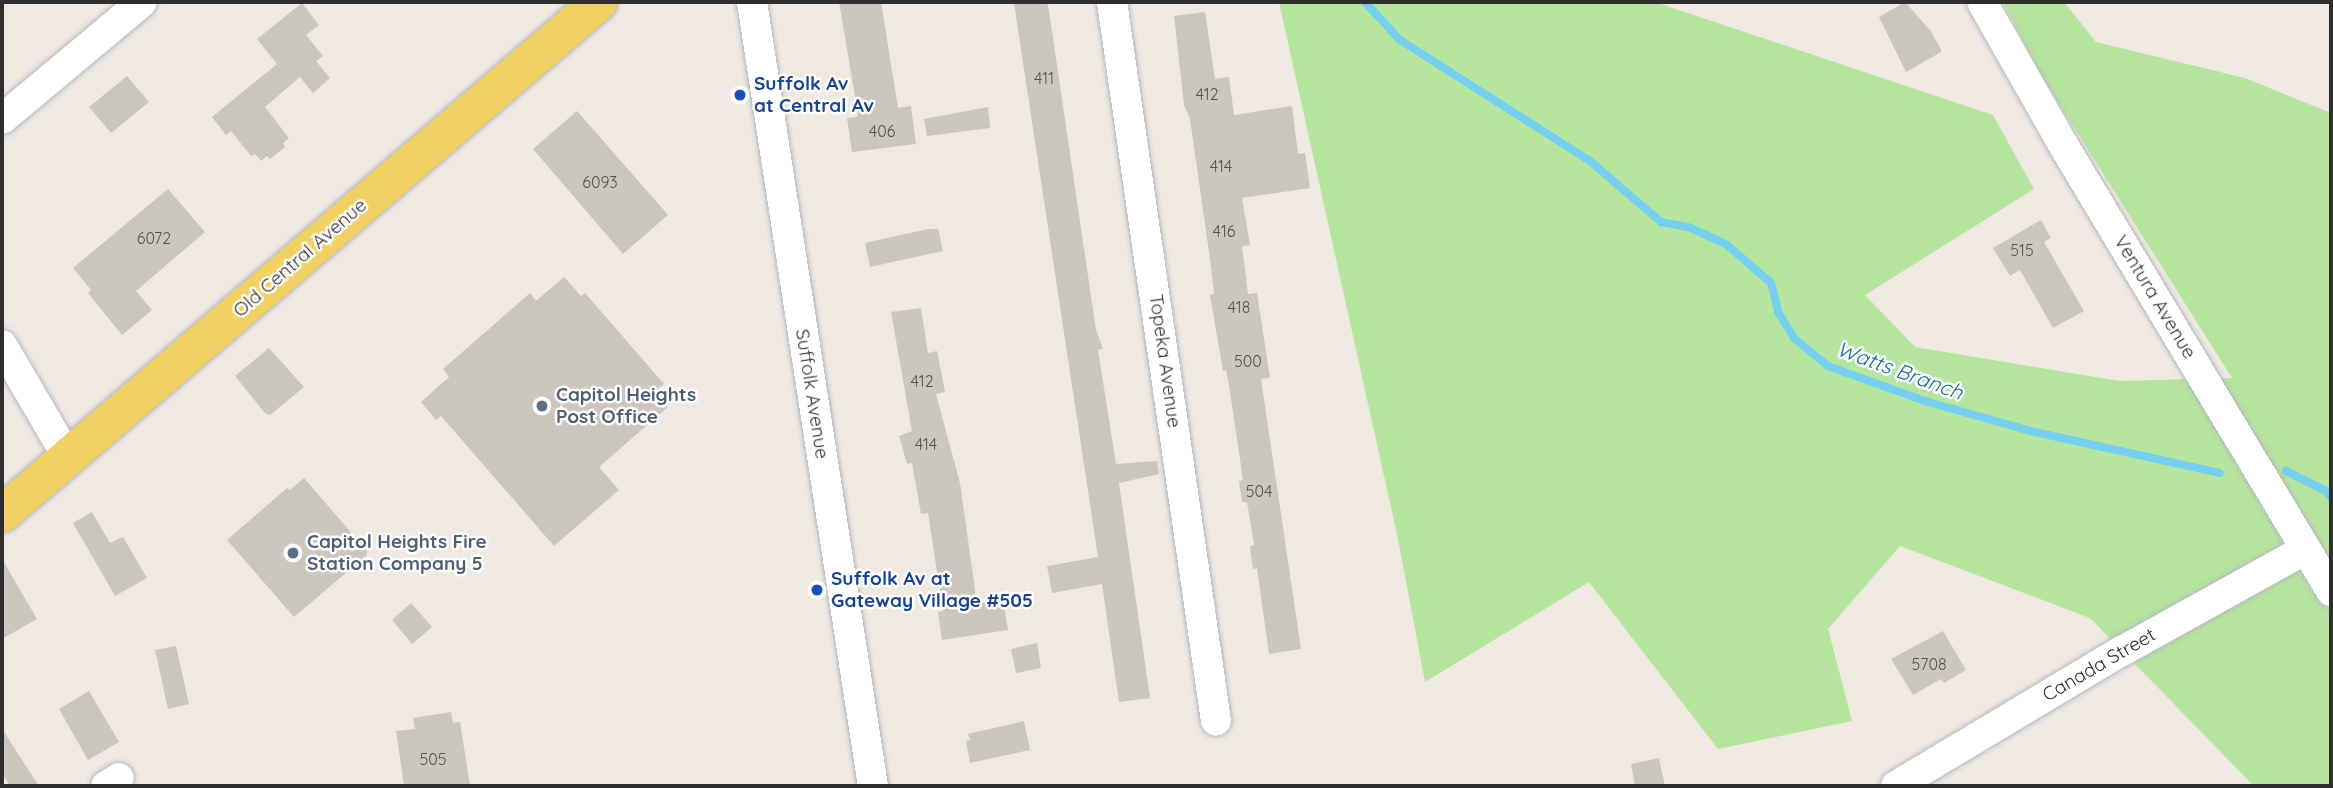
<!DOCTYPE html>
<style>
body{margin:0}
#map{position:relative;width:2333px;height:788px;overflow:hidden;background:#efe9e1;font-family:Quicksand,sans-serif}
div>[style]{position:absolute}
.green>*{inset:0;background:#b6e59e}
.stream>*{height:8px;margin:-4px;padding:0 4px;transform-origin:4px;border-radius:4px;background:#75cff0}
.building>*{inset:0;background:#cbc7bf}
.roads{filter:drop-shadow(0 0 2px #b4b7c1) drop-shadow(0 0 2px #b4b7c1)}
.minor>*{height:30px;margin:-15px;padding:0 15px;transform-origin:15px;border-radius:15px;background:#fff}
.major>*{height:37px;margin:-18.5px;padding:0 18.5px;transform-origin:18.5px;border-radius:18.5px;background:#f2d163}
.dots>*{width:19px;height:19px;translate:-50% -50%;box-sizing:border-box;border:4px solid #fff;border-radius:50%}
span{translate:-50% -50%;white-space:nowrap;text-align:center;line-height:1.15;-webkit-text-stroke:5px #fff;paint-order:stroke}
.number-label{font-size:16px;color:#555452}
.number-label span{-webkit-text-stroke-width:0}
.transit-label{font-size:19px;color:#164399;font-weight:700}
.left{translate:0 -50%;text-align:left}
.street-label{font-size:19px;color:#2e2e2e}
.service-label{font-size:19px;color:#4e5e75;font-weight:700}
.water-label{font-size:21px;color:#0d6fa3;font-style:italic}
.frame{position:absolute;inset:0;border:4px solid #2e2e2e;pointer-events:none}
</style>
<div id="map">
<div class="green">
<i style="clip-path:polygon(1279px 2px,1655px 2px,1993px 115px,2034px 189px,1865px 295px,1915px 347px,2120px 381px,2232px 378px,2041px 75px,2003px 2px,2064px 2px,2096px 42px,2245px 78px,2331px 113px,2331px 786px,2254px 786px,2090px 618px,1900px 546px,1828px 629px,1852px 721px,1718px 749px,1589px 582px,1425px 682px,1398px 539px)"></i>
</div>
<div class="stream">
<i style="left:1365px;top:2px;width:52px;rotate:47.4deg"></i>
<i style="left:1400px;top:40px;width:225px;rotate:32.5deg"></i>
<i style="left:1590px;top:161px;width:94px;rotate:40.7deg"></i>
<i style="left:1661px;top:222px;width:31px;rotate:11deg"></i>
<i style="left:1691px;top:228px;width:40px;rotate:25deg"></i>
<i style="left:1727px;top:245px;width:58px;rotate:40.8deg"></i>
<i style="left:1771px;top:283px;width:30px;rotate:76deg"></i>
<i style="left:1778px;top:312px;width:31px;rotate:58deg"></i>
<i style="left:1794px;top:338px;width:44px;rotate:39.5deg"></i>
<i style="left:1828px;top:366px;width:106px;rotate:19.8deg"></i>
<i style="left:1928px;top:402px;width:111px;rotate:15.7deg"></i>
<i style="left:2035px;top:432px;width:189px;rotate:12.5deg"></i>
<i style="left:2286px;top:471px;width:45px;rotate:26.6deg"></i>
<i style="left:2326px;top:491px;width:8px;rotate:50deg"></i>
</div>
<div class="building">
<i style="clip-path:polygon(839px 2px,881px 2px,898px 108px,911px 106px,916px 144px,852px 152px,847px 118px,857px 117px,858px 114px)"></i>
<i style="clip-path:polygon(1027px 2px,1047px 2px,1049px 11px,1096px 330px,1103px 349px,1098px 350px,1116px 464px,1157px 461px,1159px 474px,1119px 483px,1150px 698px,1119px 702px,1102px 584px,1052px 593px,1047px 566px,1098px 557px,1014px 3px)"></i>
<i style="clip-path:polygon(1905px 2px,1930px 30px,1941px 49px,1941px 52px,1906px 72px,1879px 17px)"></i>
<i style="clip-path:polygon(302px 3px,319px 25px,306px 35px,323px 56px,316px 61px,330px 78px,313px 93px,300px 77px,265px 107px,289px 138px,283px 143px,285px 147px,270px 159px,267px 156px,261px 161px,255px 154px,251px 156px,231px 131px,226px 135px,212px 117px,277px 64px,257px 39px)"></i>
<i style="clip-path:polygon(1205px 12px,1215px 79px,1229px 77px,1234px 115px,1292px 106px,1298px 154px,1305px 153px,1310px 188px,1242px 198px,1250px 245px,1242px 246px,1248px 294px,1257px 293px,1270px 378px,1261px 379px,1301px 649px,1269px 654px,1257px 568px,1253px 569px,1250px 546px,1254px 545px,1247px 502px,1242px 502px,1239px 481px,1243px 480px,1229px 385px,1226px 370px,1223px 371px,1210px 295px,1214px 294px,1211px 266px,1190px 119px,1184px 105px,1174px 16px)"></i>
<i style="clip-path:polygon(127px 76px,149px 102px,111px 133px,89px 107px)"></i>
<i style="clip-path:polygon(988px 107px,990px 128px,927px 136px,924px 119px)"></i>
<i style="clip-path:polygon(577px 111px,668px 215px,623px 254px,533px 149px)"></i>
<i style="clip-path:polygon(168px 189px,205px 232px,136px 291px,152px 310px,122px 335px,88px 293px,91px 290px,73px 268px)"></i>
<i style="clip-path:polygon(2041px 220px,2051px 238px,2044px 242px,2084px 311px,2053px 328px,2020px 270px,2010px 276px,1993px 248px)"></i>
<i style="clip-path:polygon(928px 229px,938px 229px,943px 251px,870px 267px,865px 243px)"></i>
<i style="clip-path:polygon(564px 277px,581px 296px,585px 293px,664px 384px,655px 392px,668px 407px,599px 467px,619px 490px,554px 546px,441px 416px,436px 420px,421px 402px,449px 377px,443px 369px,530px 293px,536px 301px)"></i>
<i style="clip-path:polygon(921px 308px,928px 353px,937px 351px,945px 392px,936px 394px,960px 483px,977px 604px,1003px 599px,1008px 630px,942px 640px,938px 612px,943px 611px,928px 513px,921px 514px,912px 463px,907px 464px,899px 436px,912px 431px,891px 312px)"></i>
<i style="clip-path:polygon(269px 348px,304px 387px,270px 415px,265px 413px,235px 376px)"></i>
<i style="clip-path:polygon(304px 478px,367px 551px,367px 555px,294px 617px,227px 540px,287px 488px,290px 490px)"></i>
<i style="clip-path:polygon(92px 512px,110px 543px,123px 537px,147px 578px,115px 596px,73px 523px)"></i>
<i style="clip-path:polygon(2px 559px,37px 619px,2px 639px)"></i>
<i style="clip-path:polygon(411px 603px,432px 627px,412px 644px,392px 620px)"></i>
<i style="clip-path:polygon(1943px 631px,1966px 670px,1944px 683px,1941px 679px,1913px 695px,1891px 659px)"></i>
<i style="clip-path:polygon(1037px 643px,1041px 668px,1016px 673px,1011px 649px)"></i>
<i style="clip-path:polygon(176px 646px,189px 704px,168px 709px,155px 650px)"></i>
<i style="clip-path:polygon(89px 691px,119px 742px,88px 760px,59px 709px)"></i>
<i style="clip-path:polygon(451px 712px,453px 723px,460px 722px,470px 786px,404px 786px,396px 731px,415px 729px,413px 718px)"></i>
<i style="clip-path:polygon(1024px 721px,1030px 750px,970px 763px,966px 741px,970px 740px,968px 734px)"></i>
<i style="clip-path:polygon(2px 729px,39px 786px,10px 786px,2px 773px)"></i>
<i style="clip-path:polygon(1659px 758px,1665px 786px,1635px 786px,1631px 764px)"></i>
</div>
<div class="roads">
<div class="minor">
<i style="left:752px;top:2px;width:793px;rotate:81.23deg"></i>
<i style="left:1112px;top:2px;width:726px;rotate:81.77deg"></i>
<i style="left:1982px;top:2px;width:162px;rotate:60.4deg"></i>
<i style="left:2062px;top:143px;width:523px;rotate:59.02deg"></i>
<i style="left:2px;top:119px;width:182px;rotate:-39.9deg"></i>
<i style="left:2px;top:345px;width:131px;rotate:59.7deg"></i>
<i style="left:106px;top:786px;width:15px;rotate:-32deg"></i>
<i style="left:1896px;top:786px;width:263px;rotate:-30.9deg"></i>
<i style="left:2122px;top:651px;width:210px;rotate:-29deg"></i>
</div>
<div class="major">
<i style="left:2px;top:513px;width:785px;rotate:-40.61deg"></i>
</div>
</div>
<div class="dots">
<i style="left:740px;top:95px;background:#1a4fb4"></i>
<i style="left:542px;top:406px;background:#5c6f8a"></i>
<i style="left:293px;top:553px;background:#5c6f8a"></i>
<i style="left:817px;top:590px;background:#1a4fb4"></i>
</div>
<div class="number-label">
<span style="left:1044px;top:78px">411</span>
<span style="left:1207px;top:94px">412</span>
<span style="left:882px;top:131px">406</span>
<span style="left:1221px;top:166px">414</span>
<span style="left:600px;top:182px">6093</span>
<span style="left:1224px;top:231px">416</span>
<span style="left:154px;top:238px">6072</span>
<span style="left:2022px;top:250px">515</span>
<span style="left:1239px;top:307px">418</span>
<span style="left:1248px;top:361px">500</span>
<span style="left:922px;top:381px">412</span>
<span style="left:926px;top:444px">414</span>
<span style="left:1259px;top:491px">504</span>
<span style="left:1929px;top:664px">5708</span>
<span style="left:433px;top:759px">505</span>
</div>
<div class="transit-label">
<span class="left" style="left:754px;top:95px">Suffolk Av<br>at Central Av</span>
<span class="left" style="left:831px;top:590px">Suffolk Av at<br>Gateway Village #505</span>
</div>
<div class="street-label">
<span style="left:300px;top:258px;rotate:-41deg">Old Central Avenue</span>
<span style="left:2155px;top:297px;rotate:59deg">Ventura Avenue</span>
<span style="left:1165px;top:361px;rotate:82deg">Topeka Avenue</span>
<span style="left:812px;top:394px;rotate:81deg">Suffolk Avenue</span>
<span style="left:2099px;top:665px;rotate:-30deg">Canada Street</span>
</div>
<div class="service-label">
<span class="left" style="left:556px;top:406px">Capitol Heights<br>Post Office</span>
<span class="left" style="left:307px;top:553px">Capitol Heights Fire<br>Station Company 5</span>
</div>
<div class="water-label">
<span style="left:1900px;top:370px;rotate:20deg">Watts Branch</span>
</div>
<div class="frame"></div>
</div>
